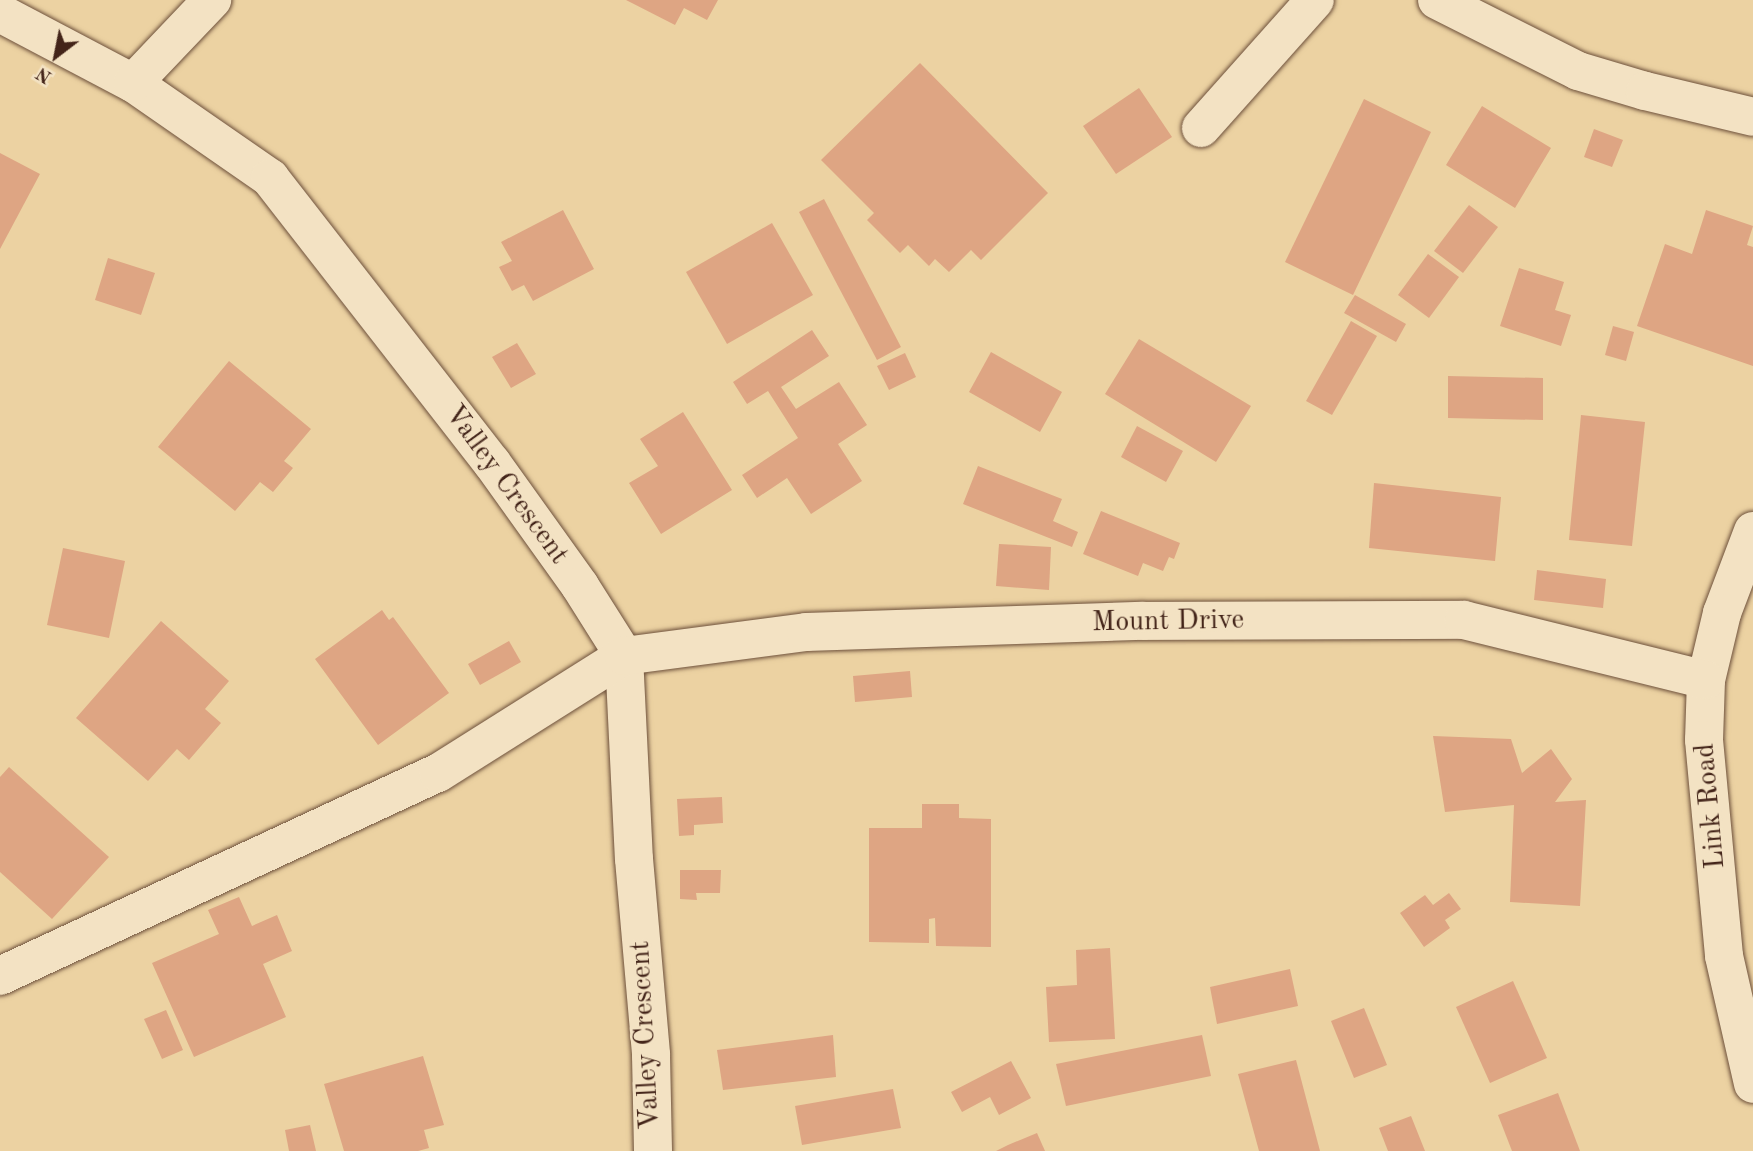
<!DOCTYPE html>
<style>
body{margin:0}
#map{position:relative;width:1753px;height:1151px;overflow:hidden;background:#ecd2a2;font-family:"Old Standard TT",serif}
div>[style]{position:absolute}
.building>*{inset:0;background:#dea583}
.roads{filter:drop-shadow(0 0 2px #6d503b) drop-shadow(0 0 2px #6d503b)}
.street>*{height:38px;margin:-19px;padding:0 19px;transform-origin:19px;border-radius:19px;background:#f3e2c3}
span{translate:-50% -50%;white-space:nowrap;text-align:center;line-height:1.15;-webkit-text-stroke:5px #f3e2c3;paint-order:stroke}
.street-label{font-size:28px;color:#432419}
.north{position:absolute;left:21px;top:21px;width:70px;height:70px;-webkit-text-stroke:5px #f3e2c3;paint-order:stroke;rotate:212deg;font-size:19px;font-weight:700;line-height:28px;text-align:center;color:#432419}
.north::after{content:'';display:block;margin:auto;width:24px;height:32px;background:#432419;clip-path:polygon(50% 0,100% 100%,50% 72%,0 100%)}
</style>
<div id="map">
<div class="building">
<i style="clip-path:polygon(626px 0,718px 0,707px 20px,684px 8px,675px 25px)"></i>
<i style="clip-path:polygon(920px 63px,1048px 193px,981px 260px,971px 250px,949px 272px,935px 259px,929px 266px,908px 245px,900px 253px,867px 220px,874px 213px,821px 160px)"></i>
<i style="clip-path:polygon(1139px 88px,1172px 137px,1116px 174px,1083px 126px)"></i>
<i style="clip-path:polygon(1364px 99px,1431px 132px,1353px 295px,1285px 262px)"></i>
<i style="clip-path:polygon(1482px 106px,1551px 148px,1515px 208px,1446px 165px)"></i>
<i style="clip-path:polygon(1594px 129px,1623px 140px,1612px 167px,1584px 157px)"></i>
<i style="clip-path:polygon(0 153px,40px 174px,0 249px)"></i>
<i style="clip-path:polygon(824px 199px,901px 347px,877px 360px,799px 212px)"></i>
<i style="clip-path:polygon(1469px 205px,1498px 227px,1463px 273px,1434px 251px)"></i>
<i style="clip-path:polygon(563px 210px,594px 269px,533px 301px,524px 285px,512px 291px,499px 267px,512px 261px,501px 242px)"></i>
<i style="clip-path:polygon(1706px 210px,1753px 226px,1747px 245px,1753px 247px,1753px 366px,1637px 326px,1665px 244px,1692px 254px)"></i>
<i style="clip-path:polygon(772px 223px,813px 295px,727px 344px,686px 272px)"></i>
<i style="clip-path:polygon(1428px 254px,1459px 277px,1429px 318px,1398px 295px)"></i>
<i style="clip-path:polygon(108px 258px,155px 273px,141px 315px,95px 300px)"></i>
<i style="clip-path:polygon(1519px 268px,1564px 282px,1555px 310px,1571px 315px,1561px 346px,1500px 326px)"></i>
<i style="clip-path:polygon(1355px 295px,1406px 324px,1396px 342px,1344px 313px)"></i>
<i style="clip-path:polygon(1351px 321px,1377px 336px,1332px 415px,1306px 401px)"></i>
<i style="clip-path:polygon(1613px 326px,1634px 332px,1626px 361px,1605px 355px)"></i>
<i style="clip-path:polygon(812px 330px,829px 356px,781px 387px,796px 409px,839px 382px,867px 425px,838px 444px,862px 481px,811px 514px,787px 478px,757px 498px,742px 475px,798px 438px,768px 391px,747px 404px,733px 382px)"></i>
<i style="clip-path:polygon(1139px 339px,1251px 406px,1216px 462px,1105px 394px)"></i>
<i style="clip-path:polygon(517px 343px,536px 374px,511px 388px,492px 357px)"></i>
<i style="clip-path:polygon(991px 352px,1062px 392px,1040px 432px,969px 392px)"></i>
<i style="clip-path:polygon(905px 353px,916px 377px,889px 390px,877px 366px)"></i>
<i style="clip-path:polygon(229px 361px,311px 429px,284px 461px,293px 468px,273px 492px,260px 482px,235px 511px,158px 447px)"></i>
<i style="clip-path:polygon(1448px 376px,1543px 378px,1543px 420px,1448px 418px)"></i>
<i style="clip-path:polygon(683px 412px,732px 490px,661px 534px,629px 483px,658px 466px,640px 439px)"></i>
<i style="clip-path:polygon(1581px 415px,1645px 422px,1632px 546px,1569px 540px)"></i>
<i style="clip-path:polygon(1137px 426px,1183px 451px,1166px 482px,1121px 457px)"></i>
<i style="clip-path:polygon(978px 466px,1062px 499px,1053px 521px,1078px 532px,1072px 547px,963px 504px)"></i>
<i style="clip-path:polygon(1374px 483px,1501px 497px,1495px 561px,1369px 548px)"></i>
<i style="clip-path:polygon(1101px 511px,1180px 543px,1174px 559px,1169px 557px,1163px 571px,1143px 563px,1138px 576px,1083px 554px)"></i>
<i style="clip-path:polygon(999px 544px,1051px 547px,1049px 590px,996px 586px)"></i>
<i style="clip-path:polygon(63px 548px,125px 561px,109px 638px,47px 625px)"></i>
<i style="clip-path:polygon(1537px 570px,1606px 579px,1603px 608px,1534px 600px)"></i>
<i style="clip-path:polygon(382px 610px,389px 620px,393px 617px,449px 693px,378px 745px,315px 659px)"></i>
<i style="clip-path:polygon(161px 621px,229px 681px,205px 709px,221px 723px,189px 760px,177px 749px,148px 781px,76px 718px)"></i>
<i style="clip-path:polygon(509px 641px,521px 662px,480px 685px,468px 664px)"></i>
<i style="clip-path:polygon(910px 671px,912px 697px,855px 702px,853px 676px)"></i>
<i style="clip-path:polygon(1433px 736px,1511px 739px,1522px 773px,1551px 749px,1572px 779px,1555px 802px,1586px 800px,1580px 906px,1510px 902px,1514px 805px,1445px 812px)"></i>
<i style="clip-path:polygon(9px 767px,109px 857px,52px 919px,0 872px,0 777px)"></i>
<i style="clip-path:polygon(722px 797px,723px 823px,694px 825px,694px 835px,679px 836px,677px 799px)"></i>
<i style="clip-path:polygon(922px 804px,959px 804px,959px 818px,991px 819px,991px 947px,936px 946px,935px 918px,929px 919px,929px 943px,869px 942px,869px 828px,922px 828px)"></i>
<i style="clip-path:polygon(680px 870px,721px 870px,720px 893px,696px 893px,697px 900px,680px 899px)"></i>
<i style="clip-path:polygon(1449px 893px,1461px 909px,1445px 920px,1450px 928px,1424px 947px,1400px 913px,1425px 895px,1433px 905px)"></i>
<i style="clip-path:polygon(239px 897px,252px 926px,277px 915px,292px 951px,263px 964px,286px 1017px,194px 1057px,152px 963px,219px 934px,208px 910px)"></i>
<i style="clip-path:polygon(1110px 948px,1115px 1039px,1049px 1042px,1046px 987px,1077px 985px,1076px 950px)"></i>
<i style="clip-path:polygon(1290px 969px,1298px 1006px,1217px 1024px,1210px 987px)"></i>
<i style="clip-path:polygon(1513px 981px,1547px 1058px,1490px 1083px,1456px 1007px)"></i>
<i style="clip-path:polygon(1364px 1008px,1387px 1065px,1354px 1078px,1331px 1021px)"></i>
<i style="clip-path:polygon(166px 1010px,183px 1050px,162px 1059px,144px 1019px)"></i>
<i style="clip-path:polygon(833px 1035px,836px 1077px,723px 1090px,717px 1050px)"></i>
<i style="clip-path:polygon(1202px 1035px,1211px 1076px,1066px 1106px,1056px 1064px)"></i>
<i style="clip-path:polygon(423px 1056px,444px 1125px,424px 1130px,429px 1148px,418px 1151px,344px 1151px,324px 1084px)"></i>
<i style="clip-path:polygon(1296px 1060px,1320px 1151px,1259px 1151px,1238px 1074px)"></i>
<i style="clip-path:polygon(1011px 1061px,1031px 1098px,999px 1115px,990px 1097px,962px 1112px,951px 1092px)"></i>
<i style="clip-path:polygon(893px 1089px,901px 1128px,802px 1145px,795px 1106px)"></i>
<i style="clip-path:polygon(1558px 1093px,1580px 1151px,1512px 1151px,1498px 1115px)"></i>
<i style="clip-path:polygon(1411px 1116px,1425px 1151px,1388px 1151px,1379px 1128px)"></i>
<i style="clip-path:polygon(310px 1125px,316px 1151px,289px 1151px,285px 1130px)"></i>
<i style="clip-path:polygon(1037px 1133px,1045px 1151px,996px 1151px,1008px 1145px)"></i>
</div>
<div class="roads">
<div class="street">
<i style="left:1437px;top:0;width:158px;rotate:26.7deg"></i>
<i style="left:1578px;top:71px;width:70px;rotate:16.6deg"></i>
<i style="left:1645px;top:91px;width:111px;rotate:13.5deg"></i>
<i style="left:0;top:13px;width:150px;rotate:27.8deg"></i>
<i style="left:133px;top:83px;width:167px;rotate:34.7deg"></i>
<i style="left:270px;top:178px;width:361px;rotate:52.1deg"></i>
<i style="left:492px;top:463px;width:151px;rotate:54.4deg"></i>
<i style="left:580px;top:586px;width:83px;rotate:57.8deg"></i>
<i style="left:624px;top:656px;width:203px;rotate:87.2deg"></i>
<i style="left:634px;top:859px;width:197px;rotate:85deg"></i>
<i style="left:651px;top:1055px;width:96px;rotate:88.8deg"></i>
<i style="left:133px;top:83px;width:115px;rotate:-46.4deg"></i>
<i style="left:1201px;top:128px;width:171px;rotate:-48.3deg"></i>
<i style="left:1753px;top:531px;width:88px;rotate:110.7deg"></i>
<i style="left:1722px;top:613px;width:69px;rotate:103.4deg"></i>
<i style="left:1706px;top:680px;width:60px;rotate:91.9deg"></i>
<i style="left:1704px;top:740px;width:217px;rotate:84.7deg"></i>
<i style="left:1724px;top:956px;width:131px;rotate:77.2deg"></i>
<i style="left:0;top:976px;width:483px;rotate:-24.9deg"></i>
<i style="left:438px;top:773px;width:220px;rotate:-32.2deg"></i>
<i style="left:624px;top:656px;width:184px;rotate:-7.5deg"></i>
<i style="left:806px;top:632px;width:337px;rotate:-1.9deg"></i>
<i style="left:1143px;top:621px;width:321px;rotate:-0.2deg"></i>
<i style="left:1464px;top:620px;width:249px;rotate:13.9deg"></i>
</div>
</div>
<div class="street-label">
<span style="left:506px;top:485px;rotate:54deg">Valley Crescent</span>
<span style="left:1168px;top:622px;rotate:-1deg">Mount Drive</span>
<span style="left:1711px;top:806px;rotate:-95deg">Link Road</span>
<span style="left:646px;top:1035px;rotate:-93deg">Valley Crescent</span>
</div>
<div class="north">N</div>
</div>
